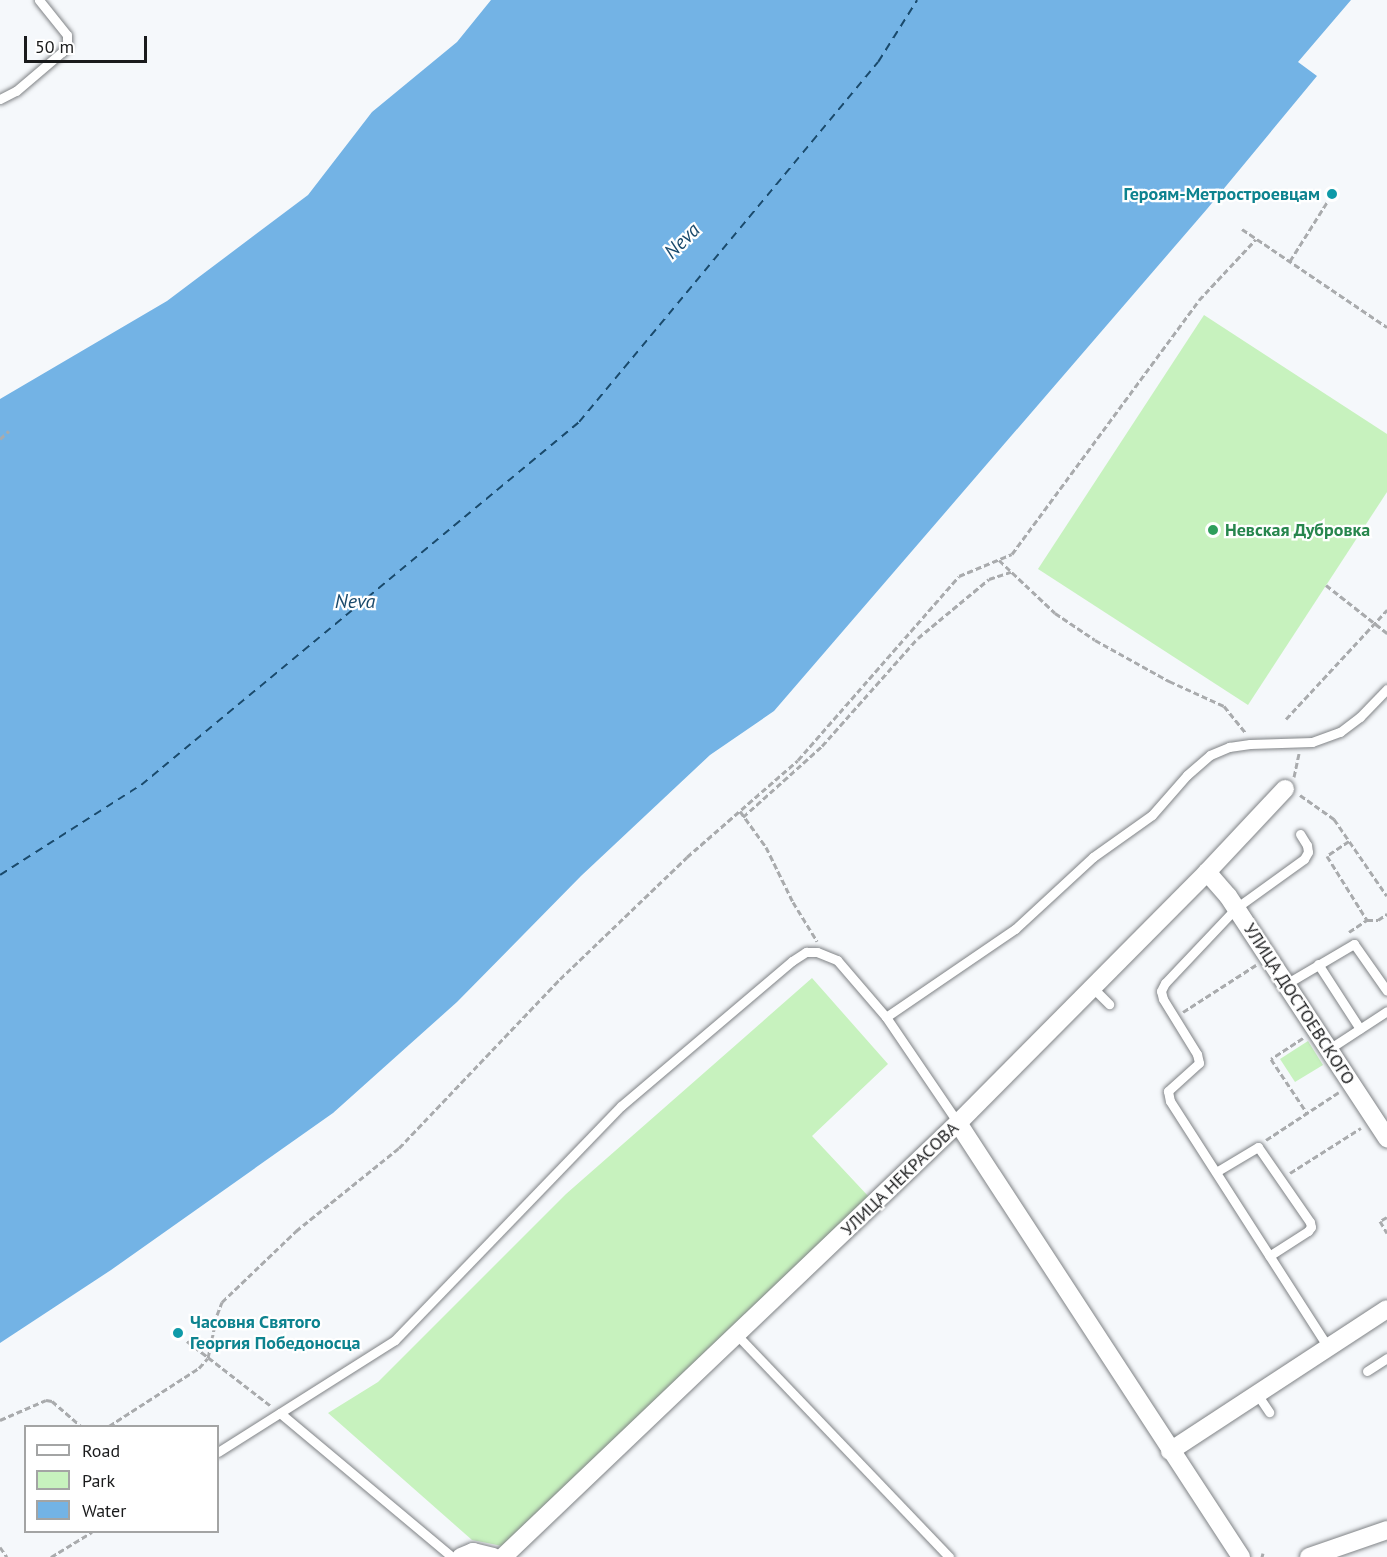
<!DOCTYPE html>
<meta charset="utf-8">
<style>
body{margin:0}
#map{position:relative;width:1387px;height:1557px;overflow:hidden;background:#f5f8fb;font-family:"PT Sans",sans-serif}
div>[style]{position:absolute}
.green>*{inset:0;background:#c7f2be}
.water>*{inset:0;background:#73b3e5}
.ferry>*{height:1.5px;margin-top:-0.75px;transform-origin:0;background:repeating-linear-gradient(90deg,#1a4a6c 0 8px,transparent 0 14px)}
.path>*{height:3px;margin-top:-1.5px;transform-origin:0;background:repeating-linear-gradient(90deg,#a9abad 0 6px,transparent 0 9px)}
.roads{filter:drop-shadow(0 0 2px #808386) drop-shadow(0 0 2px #808386)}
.service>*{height:9px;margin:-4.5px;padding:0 4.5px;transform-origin:4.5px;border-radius:4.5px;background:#fff}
.minor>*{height:18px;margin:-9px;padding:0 9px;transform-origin:9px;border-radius:9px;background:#fff}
.dots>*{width:16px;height:16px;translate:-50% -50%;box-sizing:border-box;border:3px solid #fff;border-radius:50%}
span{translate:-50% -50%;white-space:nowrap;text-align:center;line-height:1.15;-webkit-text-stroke:4.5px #fff;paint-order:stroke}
.culture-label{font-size:18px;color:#0d838f;font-weight:700}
.right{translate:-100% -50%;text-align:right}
.left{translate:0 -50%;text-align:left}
.leisure-label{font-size:18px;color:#27864d;font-weight:700}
.street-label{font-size:18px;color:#1a1b1c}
.water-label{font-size:20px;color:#1a4a6c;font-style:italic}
.legend{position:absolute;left:24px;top:1425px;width:195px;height:108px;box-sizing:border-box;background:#fff;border:2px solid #a3a4a4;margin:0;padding:8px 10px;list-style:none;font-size:18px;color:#1a1b1c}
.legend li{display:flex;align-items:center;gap:12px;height:30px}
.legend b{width:30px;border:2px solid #a3a4a4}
.scale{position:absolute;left:24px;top:36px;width:123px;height:27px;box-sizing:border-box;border:3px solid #1a1b1c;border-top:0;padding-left:8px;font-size:18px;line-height:21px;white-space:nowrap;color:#1a1b1c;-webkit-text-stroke:4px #fff;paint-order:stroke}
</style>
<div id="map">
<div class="green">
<i style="clip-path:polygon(1204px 315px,1387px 434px,1387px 492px,1248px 705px,1038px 569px)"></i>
<i style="clip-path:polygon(812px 978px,888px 1064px,812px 1136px,869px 1197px,502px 1546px,472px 1540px,328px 1413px,378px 1382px,566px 1194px)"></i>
<i style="clip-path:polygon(1308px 1041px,1323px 1065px,1295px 1082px,1280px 1059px)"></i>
</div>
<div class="water">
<i style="clip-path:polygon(491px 0,1351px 0,1298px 62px,1317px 76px,1207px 209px,774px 711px,710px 755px,581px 876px,457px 1002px,333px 1113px,111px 1270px,0 1343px,0 399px,167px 301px,308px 195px,372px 112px,457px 42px)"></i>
</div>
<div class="ferry">
<i style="left:0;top:875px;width:167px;rotate:-32.6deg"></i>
<i style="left:141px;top:785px;width:569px;rotate:-39.65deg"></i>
<i style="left:579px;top:422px;width:468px;rotate:-50.3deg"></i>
<i style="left:878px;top:62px;width:73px;rotate:-57.8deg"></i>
</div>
<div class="path">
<i style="left:1242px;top:229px;width:175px;rotate:34.1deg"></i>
<i style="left:1290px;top:261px;width:73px;rotate:-57.8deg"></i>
<i style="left:0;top:439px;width:12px;rotate:-42deg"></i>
<i style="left:999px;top:560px;width:77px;rotate:43.4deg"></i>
<i style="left:1055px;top:613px;width:48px;rotate:34deg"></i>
<i style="left:1095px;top:640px;width:85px;rotate:29deg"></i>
<i style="left:1169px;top:681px;width:60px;rotate:24.4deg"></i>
<i style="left:1224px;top:706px;width:35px;rotate:51deg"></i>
<i style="left:1326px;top:585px;width:78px;rotate:38.2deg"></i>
<i style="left:1286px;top:719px;width:149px;rotate:-47.2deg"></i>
<i style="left:1294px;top:777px;width:24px;rotate:-78deg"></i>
<i style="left:1300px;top:795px;width:42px;rotate:35.2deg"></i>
<i style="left:1334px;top:819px;width:93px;rotate:55.5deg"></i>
<i style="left:740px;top:811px;width:44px;rotate:54.2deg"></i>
<i style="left:766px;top:847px;width:61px;rotate:63.9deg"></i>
<i style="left:793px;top:902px;width:46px;rotate:58.4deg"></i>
<i style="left:743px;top:817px;width:106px;rotate:-41.9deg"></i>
<i style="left:822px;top:746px;width:144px;rotate:-48.4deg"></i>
<i style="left:918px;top:638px;width:92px;rotate:-39.7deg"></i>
<i style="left:989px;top:579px;width:23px;rotate:-18deg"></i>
<i style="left:1349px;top:841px;width:27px;rotate:146deg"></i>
<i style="left:1327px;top:856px;width:75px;rotate:58deg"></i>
<i style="left:1349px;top:932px;width:22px;rotate:-34deg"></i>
<i style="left:1367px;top:920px;width:11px"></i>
<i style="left:1378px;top:920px;width:11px;rotate:-34deg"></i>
<i style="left:1183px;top:1012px;width:87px;rotate:-32.8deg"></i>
<i style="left:1303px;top:1038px;width:38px;rotate:147deg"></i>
<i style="left:1271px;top:1059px;width:65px;rotate:56.3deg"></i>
<i style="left:1266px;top:1140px;width:87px;rotate:-33.3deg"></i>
<i style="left:1290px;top:1173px;width:84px;rotate:-32.4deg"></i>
<i style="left:1387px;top:1217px;width:8px;rotate:150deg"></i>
<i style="left:1380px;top:1221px;width:14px;rotate:60deg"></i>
<i style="left:187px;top:1341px;width:106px;rotate:37.7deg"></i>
<i style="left:0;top:1420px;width:50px;rotate:-23.5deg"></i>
<i style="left:46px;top:1400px;width:6px;rotate:9deg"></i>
<i style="left:52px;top:1401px;width:38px;rotate:41deg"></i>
<i style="left:109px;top:1426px;width:107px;rotate:-32.8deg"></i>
<i style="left:199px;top:1368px;width:13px;rotate:-48deg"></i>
<i style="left:208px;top:1358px;width:44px;rotate:-78.2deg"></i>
<i style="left:217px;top:1315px;width:14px;rotate:-69deg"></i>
<i style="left:222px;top:1302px;width:103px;rotate:-43.8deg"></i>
<i style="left:296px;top:1231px;width:132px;rotate:-38.9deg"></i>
<i style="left:399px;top:1148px;width:233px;rotate:-46.4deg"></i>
<i style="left:560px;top:979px;width:176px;rotate:-43.8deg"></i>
<i style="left:687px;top:857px;width:147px;rotate:-41.1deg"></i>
<i style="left:798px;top:760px;width:244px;rotate:-48.8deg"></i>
<i style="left:959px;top:576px;width:57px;rotate:-22.5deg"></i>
<i style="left:1012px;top:554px;width:315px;rotate:-53.6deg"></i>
<i style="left:1199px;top:300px;width:83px;rotate:-46.9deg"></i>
<i style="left:0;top:1547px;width:12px;rotate:55deg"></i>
<i style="left:51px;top:1557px;width:48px;rotate:-31.4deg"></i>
<i style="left:1262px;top:1557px;width:4px;rotate:-76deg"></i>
</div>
<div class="roads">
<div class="service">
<i style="left:0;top:99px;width:18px;rotate:-27deg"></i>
<i style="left:16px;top:91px;width:60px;rotate:-40.3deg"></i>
<i style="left:62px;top:52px;width:9px;rotate:-58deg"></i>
<i style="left:67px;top:44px;width:9px;rotate:-90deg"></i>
<i style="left:67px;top:35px;width:45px;rotate:-128.7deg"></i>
<i style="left:1300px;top:834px;width:13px;rotate:58deg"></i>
<i style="left:1307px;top:845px;width:7px;rotate:82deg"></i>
<i style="left:1308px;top:852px;width:8px;rotate:120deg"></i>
<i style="left:1304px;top:859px;width:84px;rotate:144.2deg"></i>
<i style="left:1236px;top:908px;width:103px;rotate:133.4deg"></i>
<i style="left:1165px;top:983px;width:9px;rotate:117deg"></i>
<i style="left:1161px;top:991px;width:8px;rotate:76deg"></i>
<i style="left:1163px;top:999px;width:65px;rotate:58.3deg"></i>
<i style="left:1197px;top:1054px;width:9px;rotate:77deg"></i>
<i style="left:1199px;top:1063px;width:42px;rotate:137.9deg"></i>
<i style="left:1168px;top:1091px;width:10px;rotate:79deg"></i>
<i style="left:1170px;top:1101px;width:292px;rotate:57.3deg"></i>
<i style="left:1318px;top:964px;width:77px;rotate:57.1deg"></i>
<i style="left:1286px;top:984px;width:79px;rotate:-30.5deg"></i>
<i style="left:1354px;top:944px;width:57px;rotate:54.9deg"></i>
<i style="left:1093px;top:988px;width:23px;rotate:45deg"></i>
<i style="left:886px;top:1017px;width:156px;rotate:-34.3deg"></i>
<i style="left:1015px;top:929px;width:106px;rotate:-42.7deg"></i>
<i style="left:1093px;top:857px;width:72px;rotate:-35.4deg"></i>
<i style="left:1152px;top:815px;width:53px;rotate:-48.8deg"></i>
<i style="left:1187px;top:775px;width:30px;rotate:-41deg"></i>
<i style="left:1210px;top:755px;width:21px;rotate:-23deg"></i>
<i style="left:1229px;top:747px;width:21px;rotate:-8deg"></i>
<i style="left:1250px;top:744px;width:62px;rotate:-1.8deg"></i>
<i style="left:1312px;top:742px;width:30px;rotate:-20deg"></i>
<i style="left:1340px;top:732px;width:25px;rotate:-37deg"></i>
<i style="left:1360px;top:717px;width:39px;rotate:-46deg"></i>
<i style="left:1329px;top:1049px;width:69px;rotate:-33.2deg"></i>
<i style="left:1216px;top:1172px;width:49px;rotate:-30.8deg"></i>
<i style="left:1258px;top:1147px;width:91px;rotate:55.3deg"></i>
<i style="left:1310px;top:1222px;width:5px;rotate:79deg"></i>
<i style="left:1311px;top:1227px;width:5px;rotate:127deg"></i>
<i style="left:1308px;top:1231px;width:46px;rotate:147.3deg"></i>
<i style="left:737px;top:1335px;width:307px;rotate:46.3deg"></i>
<i style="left:1367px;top:1371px;width:24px;rotate:-33deg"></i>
<i style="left:1257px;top:1394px;width:22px;rotate:56deg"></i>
<i style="left:280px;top:1413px;width:224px;rotate:39.9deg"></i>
<i style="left:218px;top:1452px;width:209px;rotate:-32.3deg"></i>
<i style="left:395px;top:1340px;width:325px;rotate:-46deg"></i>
<i style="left:621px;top:1106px;width:224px;rotate:-40.3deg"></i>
<i style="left:792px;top:961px;width:17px;rotate:-33deg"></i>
<i style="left:806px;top:952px;width:11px"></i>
<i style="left:817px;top:952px;width:22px;rotate:22deg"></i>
<i style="left:837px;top:960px;width:75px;rotate:49.3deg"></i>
<i style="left:886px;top:1017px;width:128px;rotate:55.8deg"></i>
</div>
<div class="minor">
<i style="left:1207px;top:872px;width:32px;rotate:49deg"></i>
<i style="left:1228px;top:896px;width:290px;rotate:56.7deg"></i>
<i style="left:958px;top:1123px;width:518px;rotate:56.89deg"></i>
<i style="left:1170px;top:1451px;width:259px;rotate:-33.2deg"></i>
<i style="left:461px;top:1557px;width:13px;rotate:-23deg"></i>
<i style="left:473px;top:1552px;width:21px;rotate:14deg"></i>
<i style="left:503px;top:1557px;width:629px;rotate:-43.65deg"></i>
<i style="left:958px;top:1123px;width:354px;rotate:-45.2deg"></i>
<i style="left:1207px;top:872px;width:114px;rotate:-46.8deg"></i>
<i style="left:1309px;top:1557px;width:83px;rotate:-19.1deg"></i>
</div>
</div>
<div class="dots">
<i style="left:1332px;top:194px;background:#0f9aa8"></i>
<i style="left:1213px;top:530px;background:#2e9e5b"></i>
<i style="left:178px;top:1333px;background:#0f9aa8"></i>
</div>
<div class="culture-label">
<span class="right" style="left:1320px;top:194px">Героям-Метростроевцам</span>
<span class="left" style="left:190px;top:1333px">Часовня Святого<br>Георгия Победоносца</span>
</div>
<div class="leisure-label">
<span class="left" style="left:1225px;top:530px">Невская Дубровка</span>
</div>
<div class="street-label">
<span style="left:1299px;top:1004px;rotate:57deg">УЛИЦА ДОСТОЕВСКОГО</span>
<span style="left:900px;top:1179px;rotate:-44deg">УЛИЦА НЕКРАСОВА</span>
</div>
<div class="water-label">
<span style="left:682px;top:241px;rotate:-45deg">Neva</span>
<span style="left:355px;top:601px">Neva</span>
</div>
<ul class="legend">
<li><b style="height:8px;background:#fff"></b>Road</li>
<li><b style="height:16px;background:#c7f2be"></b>Park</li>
<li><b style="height:16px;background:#73b3e5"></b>Water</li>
</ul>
<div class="scale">50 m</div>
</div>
